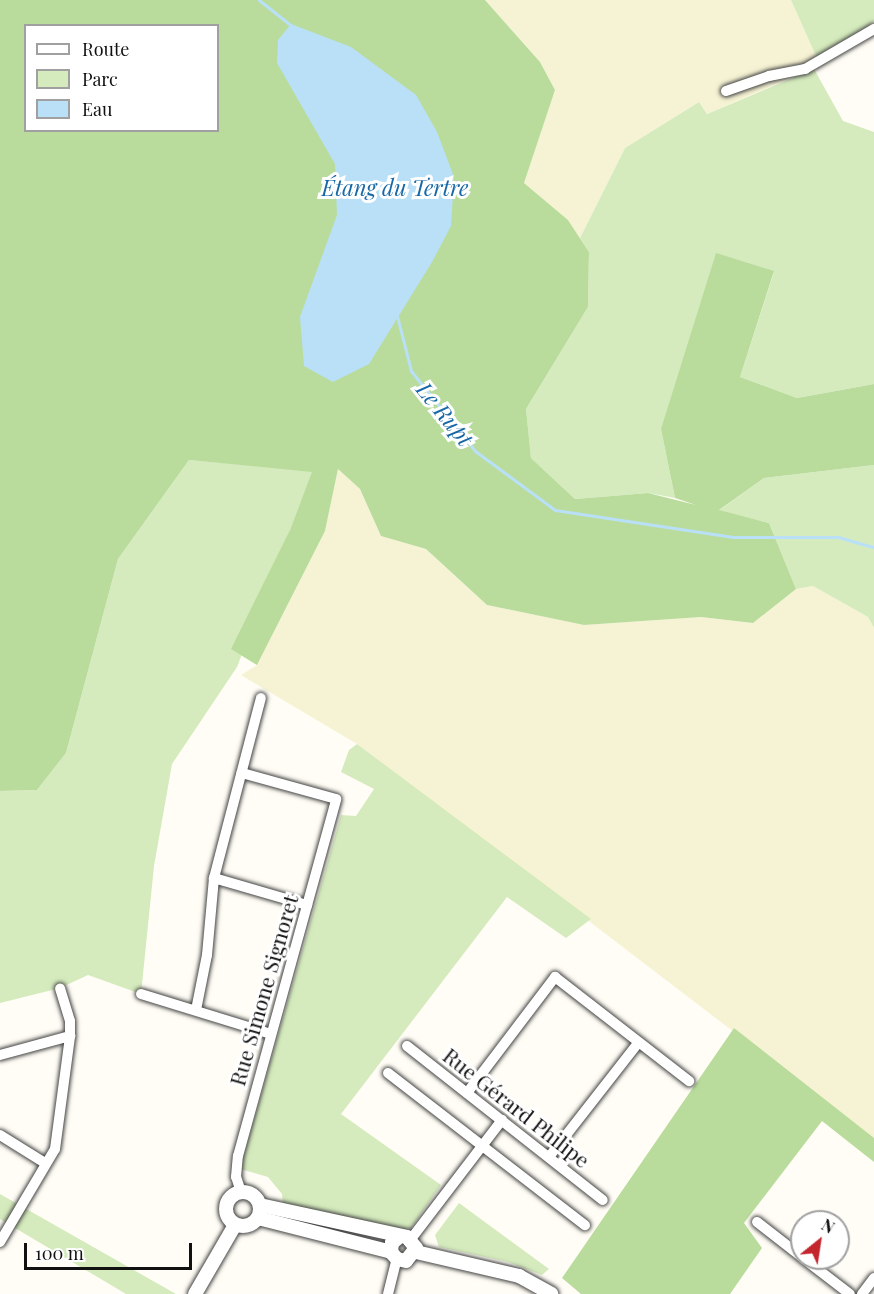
<!DOCTYPE html>
<meta charset="utf-8">
<style>
body{margin:0}
#map{position:relative;width:874px;height:1294px;overflow:hidden;background:#fffdf5;font-family:"Playfair Display",serif}
div>[style]{position:absolute}
.farmland>*{inset:0;background:#f6f3d4}
.green>*{inset:0;background:#d5ebbd}
.forest>*{inset:0;background:#b9dc9c}
.water>*{inset:0;background:#b9e0f7}
.stream>*{height:3px;margin:-1.5px;padding:0 1.5px;transform-origin:1.5px;border-radius:1.5px;background:#b9e0f7}
.roads{filter:drop-shadow(0 0 2px #444) drop-shadow(0 0 2px #444)}
.minor>*{height:10px;margin:-5px;padding:0 5px;transform-origin:5px;border-radius:5px;background:#fff}
.tertiary>*{height:14px;margin:-7px;padding:0 7px;transform-origin:7px;border-radius:7px;background:#fff}
.tertiary>.ring{margin:-7px;padding:0;box-sizing:content-box;background:none;border:14px solid #fff;border-radius:50%}
span{translate:-50% -50%;white-space:nowrap;text-align:center;line-height:1.15;-webkit-text-stroke:6px #fff;paint-order:stroke}
.street-label{font-size:21px;color:#111}
.water-label{font-size:22px;color:#1768a6;font-style:italic}
.legend{position:absolute;left:24px;top:24px;width:195px;height:108px;box-sizing:border-box;background:#fff;border:2px solid #a0a0a0;margin:0;padding:8px 10px;list-style:none;font-size:18px;color:#111}
.legend li{display:flex;align-items:center;gap:12px;height:30px}
.legend b{width:30px;border:2px solid #a0a0a0}
.north{position:absolute;left:790px;top:1210px;width:60px;height:60px;box-sizing:border-box;background:#fff;border:2px solid #a0a0a0;border-radius:50%;rotate:30deg;font-size:16px;font-weight:700;line-height:24px;text-align:center;color:#111}
.north::after{content:'';display:block;margin:auto;width:21px;height:27px;background:#c4262e;clip-path:polygon(50% 0,100% 100%,50% 72%,0 100%)}
.scale{position:absolute;left:24px;top:1243px;width:168px;height:27px;box-sizing:border-box;border:3px solid #111;border-top:0;padding-left:8px;font-size:18px;line-height:21px;white-space:nowrap;color:#111;-webkit-text-stroke:4px #fff;paint-order:stroke}
</style>
<div id="map">
<div class="farmland">
<i style="clip-path:polygon(485px 0,791px 0,820px 65px,707px 114px,699px 102px,625px 148px,580px 238px,568px 220px,524px 183px,555px 90px,540px 62px)"></i>
<i style="clip-path:polygon(338px 469px,360px 489px,381px 536px,426px 549px,487px 605px,584px 625px,701px 617px,753px 623px,796px 589px,813px 586px,868px 617px,874px 628px,874px 1139px,357px 744px,241px 675px,257px 665px,325px 531px)"></i>
</div>
<div class="green">
<i style="clip-path:polygon(791px 0,874px 0,874px 21px,820px 65px)"></i>
<i style="clip-path:polygon(814px 69px,843px 121px,874px 132px,874px 384px,797px 398px,740px 377px,774px 272px,661px 429px,675px 498px,648px 493px,575px 499px,531px 458px,526px 409px,588px 307px,589px 252px,580px 238px,625px 148px,699px 102px,707px 114px)"></i>
<i style="clip-path:polygon(189px 460px,313px 471px,237px 667px,172px 764px,154px 866px,141px 994px,88px 975px,60px 988px,0 1003px,0 791px,37px 790px,66px 753px,118px 559px)"></i>
<i style="clip-path:polygon(874px 465px,874px 628px,868px 617px,813px 586px,796px 589px,769px 523px,718px 511px,764px 478px)"></i>
<i style="clip-path:polygon(357px 744px,591px 919px,566px 938px,507px 897px,341px 1114px,441px 1185px,411px 1228px,391px 1232px,283px 1204px,282px 1194px,268px 1177px,240px 1169px,341px 815px,356px 816px,374px 789px,341px 772px,349px 750px)"></i>
<i style="clip-path:polygon(0 1194px,176px 1294px,126px 1294px,0 1219px)"></i>
<i style="clip-path:polygon(459px 1203px,549px 1269px,542px 1275px,508px 1262px,439px 1247px,435px 1235px)"></i>
</div>
<div class="forest">
<i style="clip-path:polygon(evenodd,0 0,485px 0,540px 62px,555px 90px,524px 183px,568px 220px,589px 252px,588px 307px,526px 409px,531px 458px,575px 499px,648px 493px,696px 505px,675px 498px,661px 429px,716px 253px,774px 271px,740px 377px,797px 398px,874px 384px,874px 465px,764px 478px,719px 510px,769px 523px,796px 589px,753px 623px,701px 617px,584px 625px,487px 605px,426px 549px,381px 536px,360px 489px,338px 469px,325px 531px,257px 665px,231px 649px,290px 530px,312px 472px,189px 460px,118px 559px,66px 753px,37px 790px,0 791px,0 0,26px 26px,218px 26px,218px 130px,26px 130px,26px 26px)"></i>
<i style="clip-path:polygon(734px 1028px,874px 1138px,874px 1162px,822px 1121px,744px 1223px,762px 1248px,730px 1294px,581px 1294px,562px 1278px)"></i>
</div>
<div class="water">
<i style="clip-path:polygon(291px 24px,351px 47px,416px 95px,437px 132px,454px 177px,451px 226px,432px 262px,369px 364px,333px 382px,304px 366px,300px 317px,337px 215px,335px 164px,277px 63px,278px 40px)"></i>
</div>
<div class="stream">
<i style="left:259px;top:0;width:43px;rotate:38.5deg"></i>
<i style="left:397px;top:316px;width:57px;rotate:75.7deg"></i>
<i style="left:411px;top:371px;width:102px;rotate:51.3deg"></i>
<i style="left:475px;top:451px;width:99px;rotate:36.4deg"></i>
<i style="left:555px;top:510px;width:180px;rotate:8.6deg"></i>
<i style="left:733px;top:537px;width:105px"></i>
<i style="left:838px;top:537px;width:37px;rotate:16deg"></i>
</div>
<div class="roads">
<div class="minor">
<i style="left:726px;top:91px;width:46px;rotate:-19.2deg"></i>
<i style="left:769px;top:76px;width:37px;rotate:-11deg"></i>
<i style="left:805px;top:69px;width:80px;rotate:-30.1deg"></i>
<i style="left:214px;top:878px;width:97px;rotate:16.2deg"></i>
<i style="left:141px;top:994px;width:136px;rotate:17.1deg"></i>
<i style="left:196px;top:1010px;width:56px;rotate:-78.7deg"></i>
<i style="left:207px;top:955px;width:77px;rotate:-84.8deg"></i>
<i style="left:214px;top:878px;width:186px;rotate:-75.4deg"></i>
<i style="left:407px;top:1046px;width:249px;rotate:38.2deg"></i>
<i style="left:0;top:1055px;width:73px;rotate:-15.2deg"></i>
<i style="left:388px;top:1073px;width:249px;rotate:37.7deg"></i>
<i style="left:467px;top:1093px;width:146px;rotate:-52.8deg"></i>
<i style="left:555px;top:977px;width:170px;rotate:37.8deg"></i>
<i style="left:0;top:1135px;width:53px;rotate:31.9deg"></i>
<i style="left:549px;top:1157px;width:145px;rotate:-52deg"></i>
<i style="left:241px;top:1192px;width:16px;rotate:-108deg"></i>
<i style="left:236px;top:1177px;width:21px;rotate:-85deg"></i>
<i style="left:238px;top:1156px;width:370px;rotate:-74.6deg"></i>
<i style="left:336px;top:799px;width:98px;rotate:-164.5deg"></i>
<i style="left:757px;top:1222px;width:57px;rotate:37.9deg"></i>
<i style="left:411px;top:1239px;width:150px;rotate:-52.6deg"></i>
<i style="left:0;top:1242px;width:108px;rotate:-59.4deg"></i>
<i style="left:55px;top:1149px;width:114px;rotate:-82.4deg"></i>
<i style="left:70px;top:1036px;width:15px;rotate:-90deg"></i>
<i style="left:70px;top:1021px;width:34px;rotate:-107deg"></i>
<i style="left:803px;top:1258px;width:59px;rotate:37.5deg"></i>
<i style="left:388px;top:1294px;width:36px;rotate:-76deg"></i>
<i style="left:862px;top:1294px;width:20px;rotate:-53deg"></i>
</div>
<div class="tertiary">
<i class="ring" style="left:226px;top:1192px;width:20px;height:20px"></i>
<i style="left:260px;top:1205px;width:150px;rotate:12.3deg"></i>
<i style="left:407px;top:1237px;width:14px;rotate:51deg"></i>
<i style="left:416px;top:1248px;width:16px;rotate:128deg"></i>
<i style="left:406px;top:1261px;width:9px;rotate:-167deg"></i>
<i style="left:397px;top:1259px;width:9px;rotate:-131deg"></i>
<i style="left:391px;top:1252px;width:9px;rotate:-84deg"></i>
<i style="left:392px;top:1243px;width:9px;rotate:-41deg"></i>
<i style="left:258px;top:1218px;width:137px;rotate:14.3deg"></i>
<i style="left:416px;top:1252px;width:106px;rotate:13.1deg"></i>
<i style="left:519px;top:1276px;width:37px;rotate:29deg"></i>
<i style="left:195px;top:1294px;width:80px;rotate:-59.9deg"></i>
</div>
</div>
<div class="street-label">
<span style="left:263px;top:990px;rotate:-74deg">Rue Simone Signoret</span>
<span style="left:517px;top:1107px;rotate:38deg">Rue Gérard Philipe</span>
</div>
<div class="water-label">
<span style="left:395px;top:188px">Étang du Tertre</span>
<span style="left:445px;top:414px;rotate:51deg">Le Rupt</span>
</div>
<ul class="legend">
<li><b style="height:8px;background:#fff"></b>Route</li>
<li><b style="height:16px;background:#d5ebbd"></b>Parc</li>
<li><b style="height:16px;background:#b9e0f7"></b>Eau</li>
</ul>
<div class="north">N</div>
<div class="scale">100 m</div>
</div>
